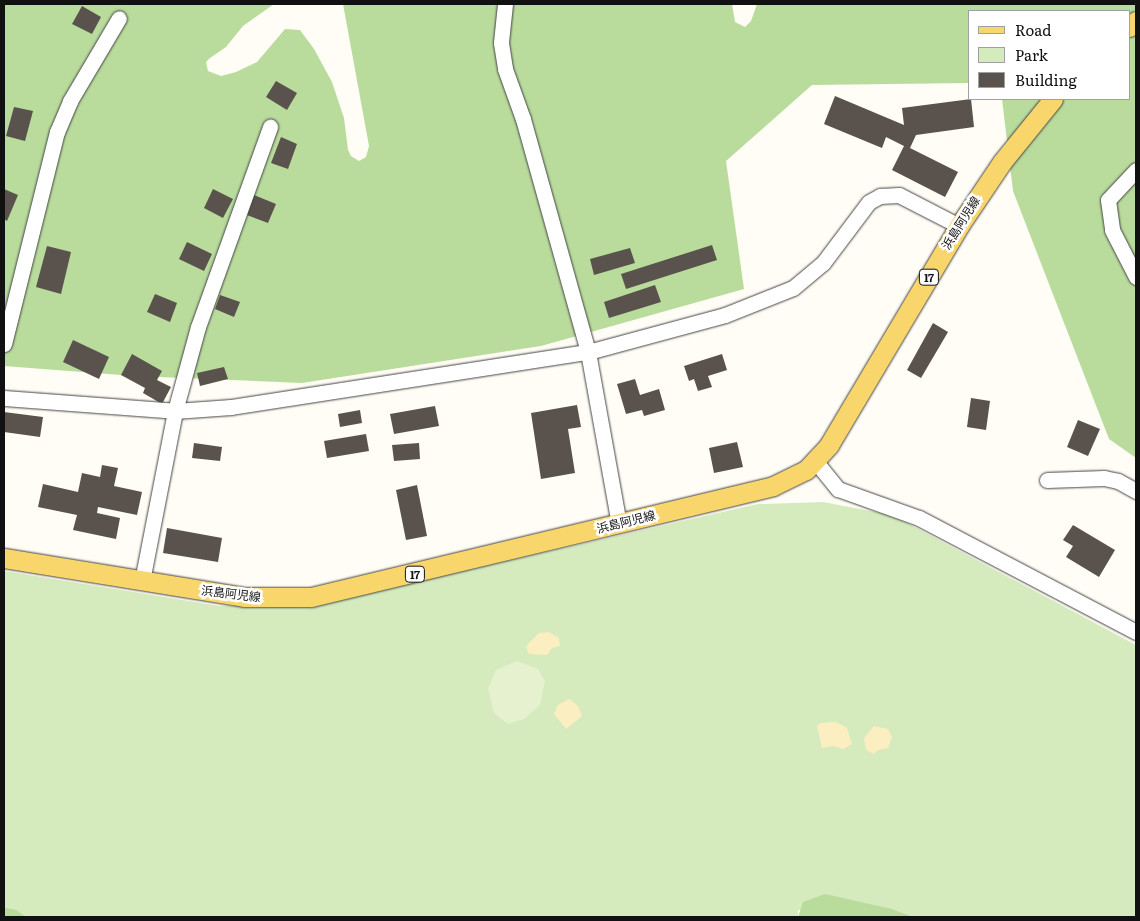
<!DOCTYPE html>
<meta charset="utf-8">
<style>
body{margin:0}
#map{position:relative;width:1140px;height:921px;overflow:hidden;background:#fffdf5;font-family:Literata,"Noto Sans JP",serif}
div>[style]{position:absolute}
.green>*{inset:0;background:#d5ebbd}
.forest>*{inset:0;background:#b9dc9c}
.sand>*{inset:0;background:#fbeec1}
.pitch>*{inset:0;background:#e6f2cf}
.building>*{inset:0;background:#5a524d}
.roads{filter:drop-shadow(0 0 1px #444) drop-shadow(0 0 1px #444)}
.minor>*{height:15px;margin:-7.5px;padding:0 7.5px;transform-origin:7.5px;border-radius:7.5px;background:#fff}
.major>*{height:19px;margin:-9.5px;padding:0 9.5px;transform-origin:9.5px;border-radius:9.5px;background:#f9d66b}
span{translate:-50% -50%;white-space:nowrap;text-align:center;line-height:1.15;-webkit-text-stroke:5px #fff;paint-order:stroke}
.shield-label span{padding:1px 4px;background:#fff;border:1px solid;border-radius:4px;-webkit-text-stroke-width:0}
.shield-label{font-size:11px;color:#111;font-weight:700}
.street-label{font-size:12px;color:#111}
.frame{position:absolute;inset:0;border:5px solid #111;pointer-events:none}
.legend{position:absolute;left:968px;top:10px;width:162px;height:90px;box-sizing:border-box;background:#fff;border:1px solid #a0a0a0;margin:0;padding:6px 9px;list-style:none;font-size:15px;color:#111}
.legend li{display:flex;align-items:center;gap:10px;height:25px}
.legend b{width:25px;border:1px solid #a0a0a0}
</style>
<div id="map">
<div class="green">
<i style="clip-path:polygon(823px 502px,892px 515px,1136px 645px,1136px 917px,914px 917px,892px 909px,798px 910px,798px 917px,26px 917px,17px 910px,4px 907px,4px 571px,219px 606px,313px 605px,758px 504px)"></i>
</div>
<div class="forest">
<i style="clip-path:polygon(4px 4px,274px 4px,243px 26px,226px 47px,210px 58px,206px 62px,208px 71px,221px 76px,236px 72px,257px 62px,285px 29px,300px 30px,314px 49px,332px 82px,344px 118px,348px 150px,351px 156px,359px 161px,366px 157px,369px 146px,343px 4px,732px 4px,735px 22px,745px 27px,751px 21px,757px 4px,1136px 4px,1136px 458px,1109px 439px,1013px 191px,1002px 99px,1129px 99px,1129px 11px,969px 11px,969px 83px,812px 85px,726px 161px,744px 289px,541px 346px,302px 383px,134px 376px,4px 366px)"></i>
<i style="clip-path:polygon(825px 894px,892px 909px,914px 917px,798px 917px,803px 902px)"></i>
<i style="clip-path:polygon(4px 907px,17px 910px,26px 917px,4px 917px)"></i>
</div>
<div class="sand">
<i style="clip-path:polygon(549px 632px,559px 638px,560px 646px,552px 648px,547px 655px,529px 654px,526px 647px,529px 643px,539px 633px)"></i>
<i style="clip-path:polygon(569px 699px,578px 706px,582px 716px,566px 729px,554px 714px,558px 705px)"></i>
<i style="clip-path:polygon(836px 722px,847px 728px,852px 744px,843px 749px,834px 746px,822px 748px,817px 726px,821px 723px)"></i>
<i style="clip-path:polygon(874px 726px,888px 729px,892px 737px,888px 748px,878px 750px,874px 754px,866px 750px,864px 738px)"></i>
</div>
<div class="pitch">
<i style="clip-path:polygon(517px 661px,538px 669px,545px 681px,540px 705px,524px 719px,508px 724px,494px 713px,488px 688px,496px 670px)"></i>
</div>
<div class="building">
<i style="clip-path:polygon(82px 6px,101px 17px,92px 34px,72px 24px)"></i>
<i style="clip-path:polygon(276px 81px,297px 93px,287px 110px,266px 97px)"></i>
<i style="clip-path:polygon(835px 96px,904px 125px,902px 108px,971px 99px,974px 127px,916px 135px,910px 148px,958px 172px,945px 197px,892px 170px,904px 146px,886px 137px,882px 148px,824px 124px)"></i>
<i style="clip-path:polygon(14px 107px,33px 111px,25px 141px,6px 136px)"></i>
<i style="clip-path:polygon(281px 137px,297px 144px,288px 169px,271px 163px)"></i>
<i style="clip-path:polygon(4px 189px,18px 195px,7px 221px,4px 219px)"></i>
<i style="clip-path:polygon(213px 189px,233px 199px,223px 218px,204px 208px)"></i>
<i style="clip-path:polygon(254px 195px,276px 204px,268px 223px,247px 215px)"></i>
<i style="clip-path:polygon(187px 242px,212px 254px,204px 271px,179px 259px)"></i>
<i style="clip-path:polygon(712px 245px,717px 260px,626px 289px,621px 274px)"></i>
<i style="clip-path:polygon(47px 246px,71px 252px,61px 294px,36px 287px)"></i>
<i style="clip-path:polygon(630px 248px,635px 263px,594px 275px,590px 259px)"></i>
<i style="clip-path:polygon(655px 285px,661px 302px,609px 318px,604px 302px)"></i>
<i style="clip-path:polygon(155px 294px,177px 303px,170px 322px,147px 312px)"></i>
<i style="clip-path:polygon(220px 295px,240px 302px,234px 317px,215px 309px)"></i>
<i style="clip-path:polygon(933px 323px,948px 332px,921px 378px,907px 370px)"></i>
<i style="clip-path:polygon(73px 340px,109px 357px,99px 379px,63px 362px)"></i>
<i style="clip-path:polygon(132px 354px,162px 371px,157px 380px,171px 387px,162px 404px,143px 393px,145px 388px,121px 375px)"></i>
<i style="clip-path:polygon(722px 354px,727px 370px,708px 376px,712px 387px,698px 391px,694px 379px,689px 381px,684px 366px)"></i>
<i style="clip-path:polygon(224px 367px,228px 379px,200px 386px,197px 373px)"></i>
<i style="clip-path:polygon(635px 379px,640px 395px,659px 389px,665px 410px,644px 416px,642px 410px,626px 414px,617px 384px)"></i>
<i style="clip-path:polygon(971px 398px,990px 401px,986px 430px,967px 427px)"></i>
<i style="clip-path:polygon(577px 405px,581px 427px,568px 429px,575px 473px,541px 479px,531px 413px)"></i>
<i style="clip-path:polygon(435px 406px,439px 426px,394px 434px,390px 414px)"></i>
<i style="clip-path:polygon(360px 410px,362px 423px,340px 427px,338px 414px)"></i>
<i style="clip-path:polygon(4px 412px,43px 417px,40px 437px,4px 432px)"></i>
<i style="clip-path:polygon(1078px 420px,1100px 429px,1088px 456px,1067px 447px)"></i>
<i style="clip-path:polygon(366px 434px,369px 451px,327px 458px,324px 441px)"></i>
<i style="clip-path:polygon(737px 442px,743px 467px,714px 473px,709px 448px)"></i>
<i style="clip-path:polygon(194px 443px,222px 447px,220px 461px,192px 458px)"></i>
<i style="clip-path:polygon(419px 443px,420px 459px,394px 461px,392px 445px)"></i>
<i style="clip-path:polygon(102px 465px,118px 468px,114px 486px,142px 492px,137px 515px,98px 507px,97px 513px,120px 518px,116px 539px,73px 530px,77px 515px,38px 507px,43px 484px,78px 492px,82px 473px,100px 477px)"></i>
<i style="clip-path:polygon(417px 485px,427px 536px,406px 540px,396px 490px)"></i>
<i style="clip-path:polygon(1073px 525px,1115px 550px,1099px 577px,1066px 557px,1073px 546px,1063px 540px)"></i>
<i style="clip-path:polygon(167px 528px,222px 538px,218px 562px,163px 553px)"></i>
</div>
<div class="roads">
<div class="minor">
<i style="left:505px;top:4px;width:39px;rotate:96deg"></i>
<i style="left:501px;top:43px;width:26px;rotate:81deg"></i>
<i style="left:505px;top:69px;width:53px;rotate:70.2deg"></i>
<i style="left:523px;top:119px;width:242px;rotate:74.4deg"></i>
<i style="left:588px;top:352px;width:175px;rotate:79.8deg"></i>
<i style="left:1136px;top:170px;width:41px;rotate:133deg"></i>
<i style="left:1108px;top:200px;width:30px;rotate:82deg"></i>
<i style="left:1112px;top:230px;width:53px;rotate:62.9deg"></i>
<i style="left:4px;top:344px;width:219px;rotate:-76deg"></i>
<i style="left:57px;top:132px;width:34px;rotate:-67deg"></i>
<i style="left:70px;top:101px;width:96px;rotate:-59.4deg"></i>
<i style="left:4px;top:398px;width:171px;rotate:4.3deg"></i>
<i style="left:175px;top:411px;width:56px;rotate:-4.1deg"></i>
<i style="left:231px;top:407px;width:361px;rotate:-8.8deg"></i>
<i style="left:588px;top:352px;width:142px;rotate:-15.1deg"></i>
<i style="left:725px;top:315px;width:73px;rotate:-21.7deg"></i>
<i style="left:793px;top:288px;width:39px;rotate:-40deg"></i>
<i style="left:823px;top:263px;width:76px;rotate:-53deg"></i>
<i style="left:869px;top:202px;width:13px;rotate:-29deg"></i>
<i style="left:880px;top:196px;width:19px;rotate:-3deg"></i>
<i style="left:899px;top:195px;width:68px;rotate:27.3deg"></i>
<i style="left:816px;top:462px;width:35px;rotate:51deg"></i>
<i style="left:838px;top:489px;width:86px;rotate:19.7deg"></i>
<i style="left:919px;top:518px;width:245px;rotate:27.7deg"></i>
<i style="left:1047px;top:480px;width:57px;rotate:-2deg"></i>
<i style="left:1104px;top:478px;width:14px;rotate:12deg"></i>
<i style="left:1118px;top:481px;width:21px;rotate:29deg"></i>
<i style="left:142px;top:581px;width:173px;rotate:-79deg"></i>
<i style="left:175px;top:411px;width:87px;rotate:-74.7deg"></i>
<i style="left:198px;top:327px;width:213px;rotate:-70.2deg"></i>
</div>
<div class="major">
<i style="left:1129px;top:27px;width:9px;rotate:-41deg"></i>
<i style="left:4px;top:558px;width:243px;rotate:9.2deg"></i>
<i style="left:244px;top:597px;width:67px"></i>
<i style="left:311px;top:597px;width:475px;rotate:-13.5deg"></i>
<i style="left:773px;top:486px;width:37px;rotate:-26deg"></i>
<i style="left:806px;top:470px;width:34px;rotate:-47deg"></i>
<i style="left:829px;top:445px;width:255px;rotate:-59.3deg"></i>
<i style="left:959px;top:226px;width:77px;rotate:-56.1deg"></i>
<i style="left:1002px;top:162px;width:81px;rotate:-51deg"></i>
</div>
</div>
<div class="shield-label">
<span style="left:929px;top:277px">17</span>
<span style="left:415px;top:574px">17</span>
</div>
<div class="street-label">
<span style="left:961px;top:223px;rotate:-58deg">浜島阿児線</span>
<span style="left:626px;top:522px;rotate:-14deg">浜島阿児線</span>
<span style="left:231px;top:594px;rotate:7deg">浜島阿児線</span>
</div>
<div class="frame"></div>
<ul class="legend">
<li><b style="height:6px;background:#f9d66b"></b>Road</li>
<li><b style="height:14px;background:#d5ebbd"></b>Park</li>
<li><b style="height:14px;background:#5a524d"></b>Building</li>
</ul>
</div>
